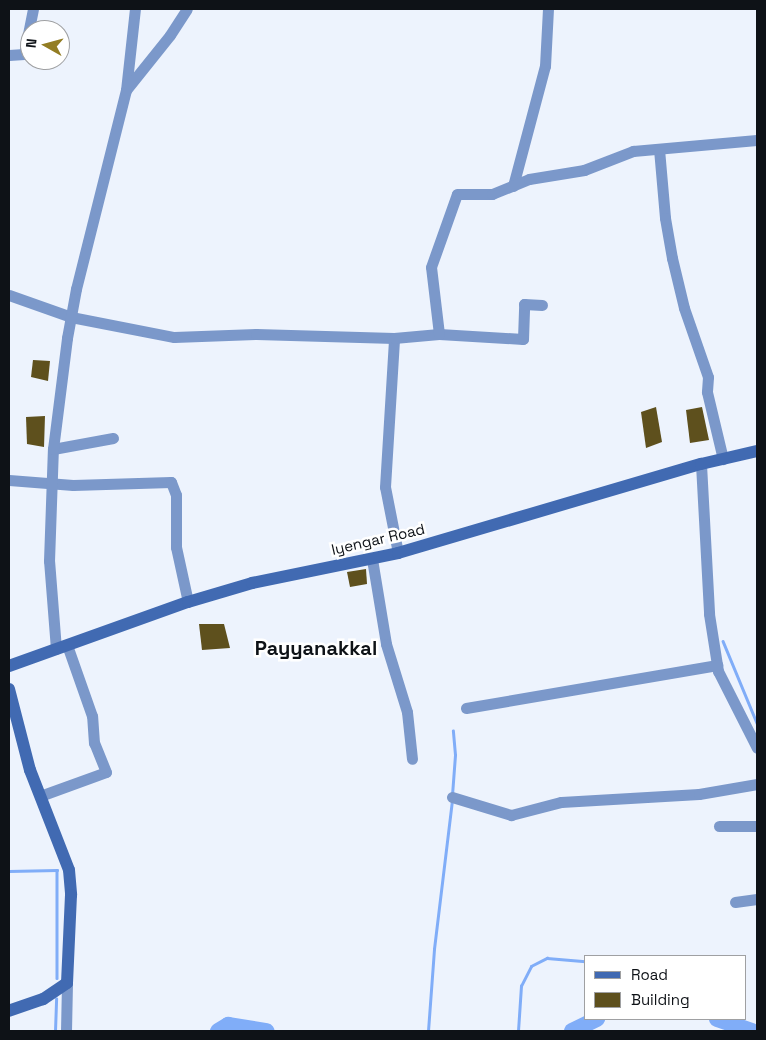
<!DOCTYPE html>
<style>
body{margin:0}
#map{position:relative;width:766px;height:1040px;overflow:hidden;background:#edf3fd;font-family:"Space Grotesk",sans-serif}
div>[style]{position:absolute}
.stream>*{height:2.5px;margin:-1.25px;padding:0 1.25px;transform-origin:1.25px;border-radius:1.25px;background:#80adf8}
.river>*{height:16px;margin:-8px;padding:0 8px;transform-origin:8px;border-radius:8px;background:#80adf8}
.building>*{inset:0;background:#5e501d}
.minor>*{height:11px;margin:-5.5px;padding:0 5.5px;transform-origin:5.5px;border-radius:5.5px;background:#7b98ca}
.secondary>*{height:12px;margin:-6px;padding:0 6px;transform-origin:6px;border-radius:6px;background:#416ab2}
span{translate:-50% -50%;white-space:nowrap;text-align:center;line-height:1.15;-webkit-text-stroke:5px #fff;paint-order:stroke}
.street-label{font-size:15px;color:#0e1217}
.district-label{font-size:20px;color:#0e1217;font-weight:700}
.frame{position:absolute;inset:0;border:10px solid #0e1217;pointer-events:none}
.legend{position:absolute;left:584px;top:955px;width:162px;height:65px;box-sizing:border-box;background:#fff;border:1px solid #9fa0a2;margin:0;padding:6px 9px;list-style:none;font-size:15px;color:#0e1217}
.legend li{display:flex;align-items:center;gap:10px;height:25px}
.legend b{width:25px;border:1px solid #9fa0a2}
.north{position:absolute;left:20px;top:20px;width:50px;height:50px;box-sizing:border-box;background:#fff;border:1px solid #9fa0a2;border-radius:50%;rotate:277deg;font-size:14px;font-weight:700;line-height:20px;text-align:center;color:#0e1217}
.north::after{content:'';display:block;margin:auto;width:18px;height:22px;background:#937d23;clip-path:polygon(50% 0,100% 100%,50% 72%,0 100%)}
</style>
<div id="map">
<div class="stream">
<i style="left:723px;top:641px;width:89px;rotate:67.5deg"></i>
<i style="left:452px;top:795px;width:40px;rotate:-85.7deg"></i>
<i style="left:455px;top:755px;width:24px;rotate:-95deg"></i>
<i style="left:9px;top:871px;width:48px;rotate:-1.2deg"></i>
<i style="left:57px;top:870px;width:108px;rotate:90deg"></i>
<i style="left:55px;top:1031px;width:32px;rotate:-88deg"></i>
<i style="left:428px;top:1031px;width:82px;rotate:-85.8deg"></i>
<i style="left:434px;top:949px;width:150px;rotate:-83.1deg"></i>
<i style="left:518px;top:1031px;width:45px;rotate:-86.2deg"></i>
<i style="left:521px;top:986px;width:22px;rotate:-63deg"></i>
<i style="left:531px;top:966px;width:18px;rotate:-27deg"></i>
<i style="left:547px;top:958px;width:38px;rotate:5deg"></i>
</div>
<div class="river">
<i style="left:717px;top:1019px;width:37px;rotate:19deg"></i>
<i style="left:218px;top:1031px;width:12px;rotate:-31deg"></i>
<i style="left:228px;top:1025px;width:39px;rotate:9deg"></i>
<i style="left:572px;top:1031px;width:28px;rotate:-26deg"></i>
</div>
<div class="building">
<i style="clip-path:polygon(33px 360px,50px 361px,48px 381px,31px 377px)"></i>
<i style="clip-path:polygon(656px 407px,662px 442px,646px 448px,641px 412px)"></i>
<i style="clip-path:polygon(702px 407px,709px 440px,690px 443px,686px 410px)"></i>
<i style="clip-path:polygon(45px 416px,44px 447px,27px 444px,26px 417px)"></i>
<i style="clip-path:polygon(366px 569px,367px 584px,350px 587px,347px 572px)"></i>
<i style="clip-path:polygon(199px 624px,224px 624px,230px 648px,202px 650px)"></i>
</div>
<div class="minor">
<i style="left:9px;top:55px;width:15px;rotate:-4deg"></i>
<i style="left:24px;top:54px;width:46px;rotate:-78.7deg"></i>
<i style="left:126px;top:90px;width:81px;rotate:-83.7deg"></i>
<i style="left:659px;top:149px;width:69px;rotate:85deg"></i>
<i style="left:665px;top:218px;width:41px;rotate:80.1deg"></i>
<i style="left:672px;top:258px;width:51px;rotate:76.5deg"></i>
<i style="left:684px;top:308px;width:73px;rotate:70.8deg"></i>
<i style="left:708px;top:377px;width:15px;rotate:94deg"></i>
<i style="left:707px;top:392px;width:69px;rotate:76.6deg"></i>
<i style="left:513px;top:186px;width:124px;rotate:-75.1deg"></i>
<i style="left:545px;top:66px;width:57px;rotate:-87deg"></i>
<i style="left:9px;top:295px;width:66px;rotate:19.5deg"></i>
<i style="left:71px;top:317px;width:105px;rotate:11deg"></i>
<i style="left:174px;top:337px;width:82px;rotate:-2.1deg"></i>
<i style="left:256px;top:334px;width:138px;rotate:1.7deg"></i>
<i style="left:439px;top:334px;width:84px;rotate:3.4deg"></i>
<i style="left:523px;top:339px;width:35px;rotate:-88deg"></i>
<i style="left:524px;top:304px;width:18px;rotate:3deg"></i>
<i style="left:53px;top:449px;width:61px;rotate:-10.4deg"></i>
<i style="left:701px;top:464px;width:150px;rotate:86.9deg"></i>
<i style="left:709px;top:614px;width:58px;rotate:81deg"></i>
<i style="left:718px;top:671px;width:86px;rotate:63.1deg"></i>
<i style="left:9px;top:480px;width:64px;rotate:4.5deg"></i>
<i style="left:73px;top:485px;width:98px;rotate:-1.8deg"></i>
<i style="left:171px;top:482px;width:14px;rotate:69deg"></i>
<i style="left:176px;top:495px;width:52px;rotate:90deg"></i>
<i style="left:176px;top:547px;width:56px;rotate:77.7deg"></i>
<i style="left:398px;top:553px;width:67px;rotate:-101.1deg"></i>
<i style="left:385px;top:487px;width:149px;rotate:-86.5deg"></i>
<i style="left:394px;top:338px;width:45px;rotate:-5.1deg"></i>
<i style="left:439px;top:334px;width:67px;rotate:-96.8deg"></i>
<i style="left:431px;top:267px;width:77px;rotate:-70.4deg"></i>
<i style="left:457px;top:194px;width:35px"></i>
<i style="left:492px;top:194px;width:40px;rotate:-22deg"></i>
<i style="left:529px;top:179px;width:56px;rotate:-9.3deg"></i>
<i style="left:584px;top:170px;width:53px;rotate:-21.2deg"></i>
<i style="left:633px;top:151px;width:124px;rotate:-5.1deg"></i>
<i style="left:372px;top:559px;width:86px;rotate:80.6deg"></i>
<i style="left:386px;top:644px;width:71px;rotate:72.8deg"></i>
<i style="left:407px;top:712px;width:47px;rotate:83.9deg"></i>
<i style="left:56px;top:649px;width:88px;rotate:-94.5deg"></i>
<i style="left:49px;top:561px;width:112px;rotate:-88deg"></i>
<i style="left:53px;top:449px;width:112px;rotate:-82.8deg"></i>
<i style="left:67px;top:338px;width:50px;rotate:-79.6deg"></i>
<i style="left:76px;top:289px;width:205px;rotate:-75.9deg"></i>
<i style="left:126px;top:90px;width:70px;rotate:-51.3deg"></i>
<i style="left:170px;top:35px;width:31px;rotate:-57deg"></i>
<i style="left:466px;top:708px;width:255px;rotate:-9.7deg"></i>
<i style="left:40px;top:796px;width:70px;rotate:-20deg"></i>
<i style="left:106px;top:772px;width:31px;rotate:-112deg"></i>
<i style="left:94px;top:743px;width:27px;rotate:-94deg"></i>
<i style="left:92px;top:716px;width:75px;rotate:-109.4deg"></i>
<i style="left:452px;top:797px;width:62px;rotate:17deg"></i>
<i style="left:511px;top:815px;width:52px;rotate:-14.6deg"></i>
<i style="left:561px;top:802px;width:138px;rotate:-3.3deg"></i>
<i style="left:699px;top:794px;width:59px;rotate:-9.8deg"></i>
<i style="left:719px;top:826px;width:38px"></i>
<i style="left:735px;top:902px;width:22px;rotate:-8deg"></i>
<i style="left:66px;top:1031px;width:48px;rotate:-88.8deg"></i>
</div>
<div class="secondary">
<i style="left:9px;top:666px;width:190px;rotate:-19.7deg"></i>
<i style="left:188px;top:602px;width:67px;rotate:-16.5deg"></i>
<i style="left:252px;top:583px;width:149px;rotate:-11.6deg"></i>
<i style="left:398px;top:553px;width:316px;rotate:-16.4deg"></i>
<i style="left:701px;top:464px;width:57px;rotate:-13.1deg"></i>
<i style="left:9px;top:689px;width:84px;rotate:75.5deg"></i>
<i style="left:30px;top:770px;width:107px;rotate:68.7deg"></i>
<i style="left:69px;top:870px;width:25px;rotate:85deg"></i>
<i style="left:71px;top:895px;width:88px;rotate:92.6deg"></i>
<i style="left:67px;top:983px;width:29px;rotate:146deg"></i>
<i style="left:43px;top:999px;width:36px;rotate:161deg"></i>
</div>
<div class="street-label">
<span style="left:378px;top:539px;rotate:-13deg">Iyengar Road</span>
</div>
<div class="district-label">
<span style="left:316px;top:648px">Payyanakkal</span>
</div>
<div class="frame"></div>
<ul class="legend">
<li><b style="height:6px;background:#416ab2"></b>Road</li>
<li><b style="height:14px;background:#5e501d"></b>Building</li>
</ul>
<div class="north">N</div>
</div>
